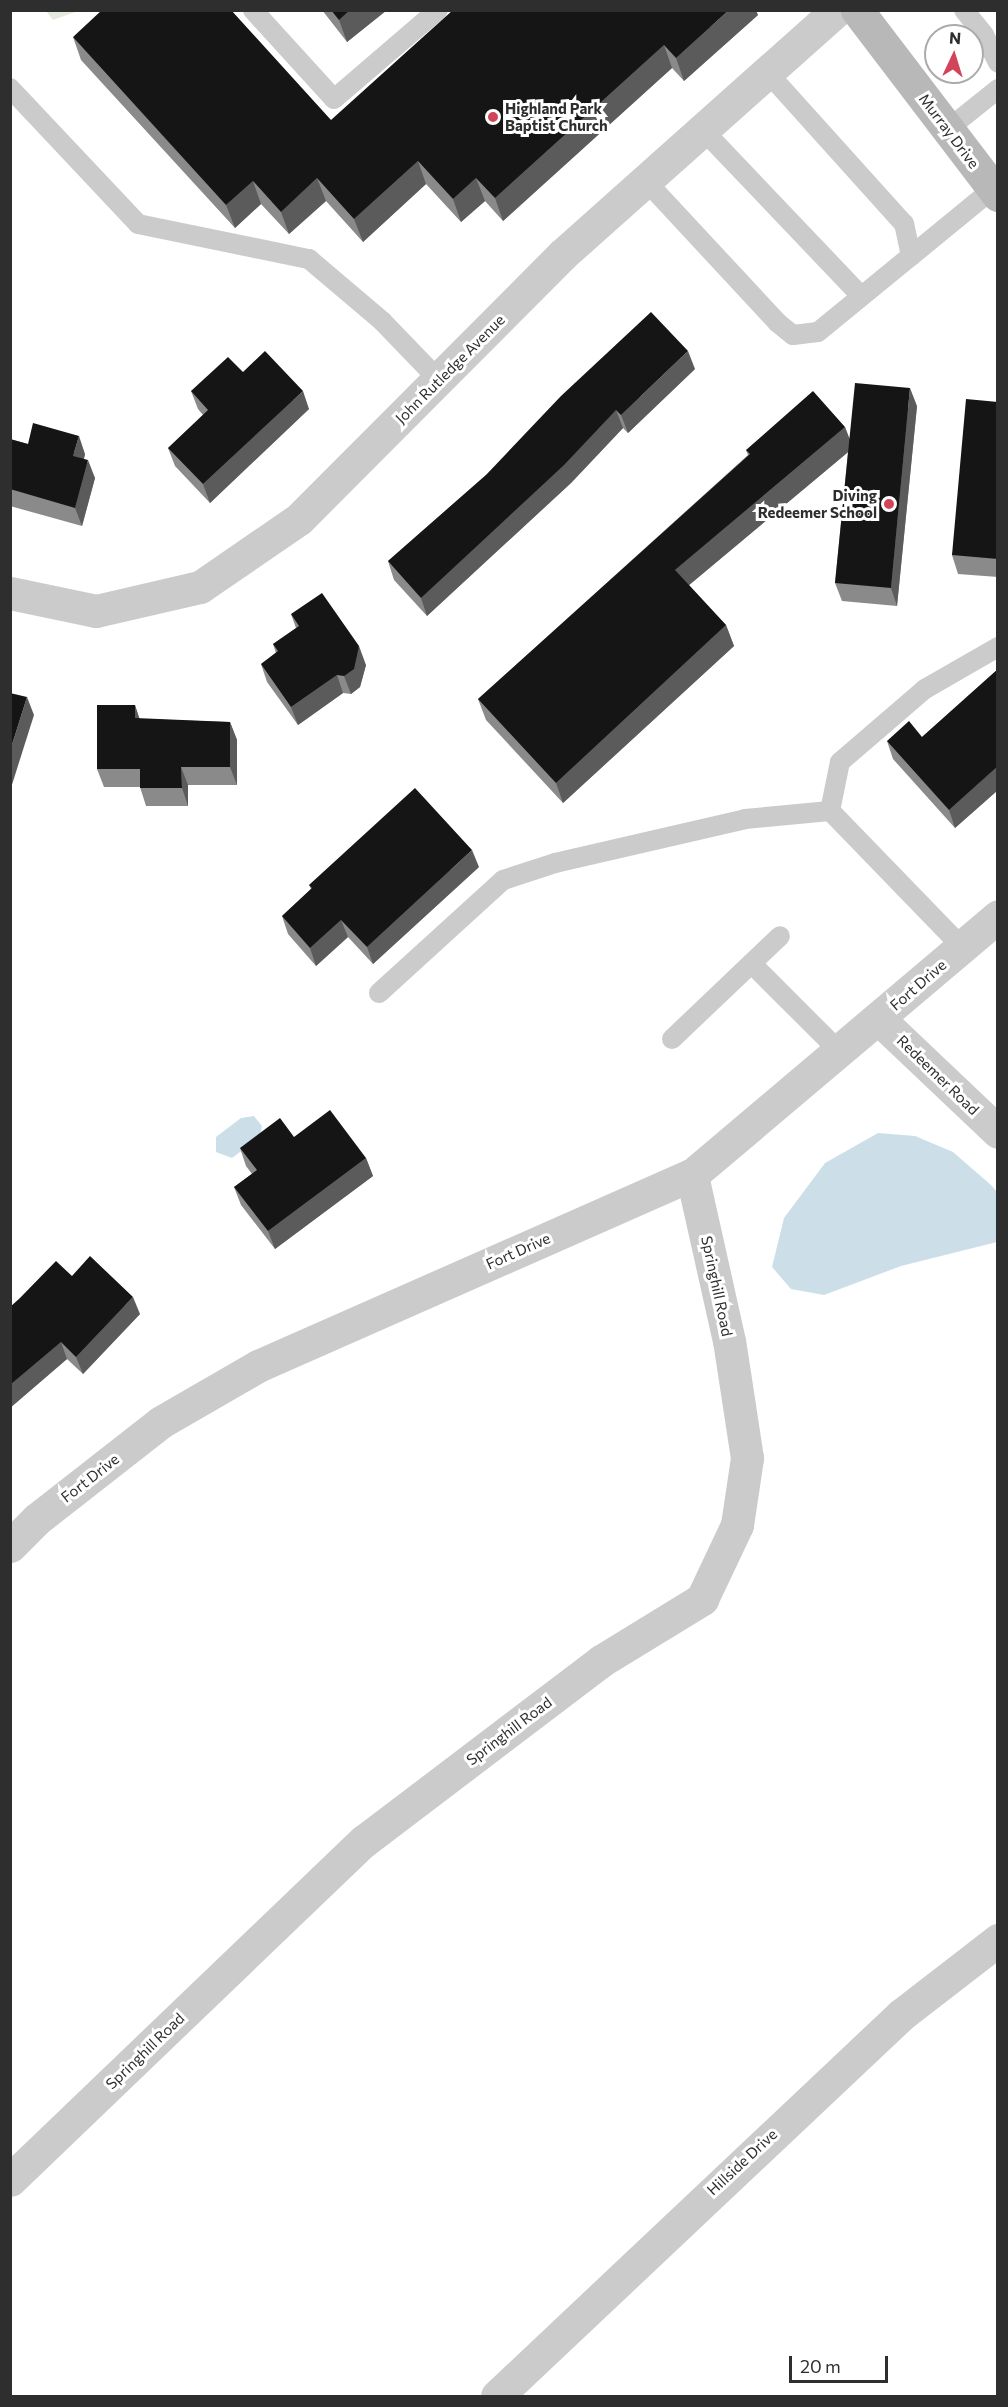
<!DOCTYPE html>
<style>
body{margin:0}
#map{position:relative;width:1008px;height:2407px;overflow:hidden;background:#fff;font-family:Commissioner,sans-serif}
div>[style]{position:absolute}
.green>*{inset:0;background:#e5eade}
.water>*{inset:0;background:#ccdfe8}
.lane>*{height:20px;margin:-10px;padding:0 10px;transform-origin:10px;border-radius:10px;background:#cbcbcb}
.street>*{height:33px;margin:-16.5px;padding:0 16.5px;transform-origin:16.5px;border-radius:16.5px;background:#cbcbcb}
.secondary>*{height:33px;margin:-16.5px;padding:0 16.5px;transform-origin:16.5px;border-radius:16.5px;background:#b8b8b8}
.wall>*{inset:0;background:#8a8a8a}
.shaded-wall>*{inset:0;background:#5b5b5b}
.building>*{inset:0;background:#151515}
.dots>*{width:16px;height:16px;translate:-50% -50%;box-sizing:border-box;border:3px solid #fff;border-radius:50%}
span{translate:-50% -50%;white-space:nowrap;text-align:center;line-height:1.15;-webkit-text-stroke:6px #fff;paint-order:stroke}
.poi-label{font-size:15px;color:#2e2e2e;font-weight:700}
.left{translate:0 -50%;text-align:left}
.right{translate:-100% -50%;text-align:right}
.street-label{font-size:15px;color:#2e2e2e}
.frame{position:absolute;inset:0;border:12px solid #2e2e2e;pointer-events:none}
.north{position:absolute;left:924px;top:24px;width:60px;height:60px;box-sizing:border-box;background:#fff;border:2px solid #ababab;border-radius:50%;rotate:4deg;font-size:16px;font-weight:700;line-height:24px;text-align:center;color:#2e2e2e}
.north::after{content:'';display:block;margin:auto;width:21px;height:27px;background:#d14459;clip-path:polygon(50% 0,100% 100%,50% 72%,0 100%)}
.scale{position:absolute;left:789px;top:2356px;width:99px;height:27px;box-sizing:border-box;border:3px solid #2e2e2e;border-top:0;padding-left:8px;font-size:18px;line-height:21px;white-space:nowrap;color:#2e2e2e;-webkit-text-stroke:4px #fff;paint-order:stroke}
</style>
<div id="map">
<div class="green">
<i style="clip-path:polygon(46px 11px,78px 11px,53px 20px)"></i>
</div>
<div class="water">
<i style="clip-path:polygon(254px 1116px,262px 1126px,260px 1137px,232px 1158px,216px 1152px,216px 1137px,241px 1118px)"></i>
<i style="clip-path:polygon(878px 1133px,915px 1136px,953px 1152px,991px 1185px,997px 1192px,997px 1242px,901px 1266px,824px 1295px,791px 1289px,772px 1267px,784px 1218px,825px 1163px)"></i>
</div>
<div class="lane">
<i style="left:253px;top:10px;width:120px;rotate:47.7deg"></i>
<i style="left:334px;top:99px;width:137px;rotate:-40.6deg"></i>
<i style="left:964px;top:10px;width:32px;rotate:51deg"></i>
<i style="left:984px;top:35px;width:31px;rotate:63deg"></i>
<i style="left:10px;top:88px;width:187px;rotate:46.7deg"></i>
<i style="left:138px;top:224px;width:175px;rotate:11.6deg"></i>
<i style="left:309px;top:259px;width:96px;rotate:40.3deg"></i>
<i style="left:382px;top:321px;width:83px;rotate:46deg"></i>
<i style="left:948px;top:129px;width:64px;rotate:-38.7deg"></i>
<i style="left:703px;top:130px;width:229px;rotate:46.4deg"></i>
<i style="left:646px;top:181px;width:194px;rotate:47.1deg"></i>
<i style="left:778px;top:323px;width:19px;rotate:39deg"></i>
<i style="left:793px;top:335px;width:25px;rotate:-7deg"></i>
<i style="left:818px;top:332px;width:120px;rotate:-39.3deg"></i>
<i style="left:911px;top:256px;width:33px;rotate:-102deg"></i>
<i style="left:904px;top:224px;width:203px;rotate:-132deg"></i>
<i style="left:911px;top:256px;width:106px;rotate:-39.3deg"></i>
<i style="left:962px;top:947px;width:190px;rotate:-134.1deg"></i>
<i style="left:830px;top:811px;width:50px;rotate:-78.5deg"></i>
<i style="left:840px;top:762px;width:112px;rotate:-40.7deg"></i>
<i style="left:925px;top:689px;width:84px;rotate:-29.9deg"></i>
<i style="left:752px;top:964px;width:124px;rotate:45deg"></i>
<i style="left:379px;top:993px;width:168px;rotate:-42.3deg"></i>
<i style="left:503px;top:880px;width:55px;rotate:-18.1deg"></i>
<i style="left:555px;top:863px;width:195px;rotate:-13deg"></i>
<i style="left:745px;top:819px;width:85px;rotate:-5.4deg"></i>
<i style="left:672px;top:1039px;width:149px;rotate:-43.6deg"></i>
</div>
<div class="street">
<i style="left:10px;top:593px;width:88px;rotate:11.8deg"></i>
<i style="left:96px;top:611px;width:107px;rotate:-13deg"></i>
<i style="left:200px;top:587px;width:120px;rotate:-34.5deg"></i>
<i style="left:299px;top:519px;width:373px;rotate:-45.1deg"></i>
<i style="left:562px;top:255px;width:368px;rotate:-41.7deg"></i>
<i style="left:879px;top:1019px;width:164px;rotate:43.5deg"></i>
<i style="left:10px;top:1546px;width:38px;rotate:-45deg"></i>
<i style="left:37px;top:1519px;width:157px;rotate:-38deg"></i>
<i style="left:161px;top:1422px;width:112px;rotate:-30deg"></i>
<i style="left:258px;top:1366px;width:474px;rotate:-23.8deg"></i>
<i style="left:692px;top:1175px;width:401px;rotate:-40.2deg"></i>
<i style="left:10px;top:2180px;width:490px;rotate:-43.8deg"></i>
<i style="left:364px;top:1841px;width:298px;rotate:-37.2deg"></i>
<i style="left:601px;top:1661px;width:119px;rotate:-31.5deg"></i>
<i style="left:702px;top:1599px;width:82px;rotate:-64.7deg"></i>
<i style="left:737px;top:1525px;width:68px;rotate:-81.5deg"></i>
<i style="left:747px;top:1458px;width:118px;rotate:-98.7deg"></i>
<i style="left:729px;top:1341px;width:170px;rotate:-102.6deg"></i>
<i style="left:497px;top:2396px;width:555px;rotate:-43.32deg"></i>
<i style="left:901px;top:2015px;width:123px;rotate:-37.7deg"></i>
</div>
<div class="secondary">
<i style="left:857px;top:10px;width:233px;rotate:52.7deg"></i>
</div>
<div class="wall">
<i style="clip-path:polygon(322px 10px,387px 10px,347px 42px)"></i>
<i style="clip-path:polygon(758px 15px,684px 81px,672px 68px,503px 221px,485px 201px,461px 222px,426px 184px,363px 242px,326px 201px,289px 234px,261px 204px,235px 228px,81px 60px,73px 37px,331px 120px)"></i>
<i style="clip-path:polygon(695px 369px,628px 433px,623px 428px,571px 483px,427px 616px,394px 580px,388px 561px,486px 475px)"></i>
<i style="clip-path:polygon(243px 372px,309px 409px,210px 503px,175px 466px,168px 448px,203px 415px,198px 409px,191px 391px)"></i>
<i style="clip-path:polygon(998px 402px,998px 577px,958px 574px,952px 555px)"></i>
<i style="clip-path:polygon(917px 406px,897px 606px,842px 601px,835px 583px,848px 452px,689px 585px,726px 625px,734px 646px,563px 803px,486px 720px,478px 699px,748px 455px,746px 450px,845px 427px,849px 438px)"></i>
<i style="clip-path:polygon(10px 439px,28px 444px,85px 454px,84px 459px,95px 478px,82px 526px,10px 506px)"></i>
<i style="clip-path:polygon(291px 614px,366px 665px,360px 687px,351px 694px,343px 693px,298px 725px,267px 682px,261px 664px,276px 653px,273px 644px,296px 628px)"></i>
<i style="clip-path:polygon(998px 669px,998px 790px,955px 828px,893px 759px,887px 741px,922px 737px)"></i>
<i style="clip-path:polygon(135px 705px,139px 719px,230px 722px,237px 740px,237px 785px,188px 785px,188px 806px,146px 806px,140px 787px,104px 787px,97px 769px)"></i>
<i style="clip-path:polygon(479px 867px,373px 964px,348px 937px,316px 966px,288px 934px,282px 916px,311px 889px,309px 885px)"></i>
<i style="clip-path:polygon(294px 1137px,366px 1158px,373px 1176px,275px 1249px,241px 1205px,234px 1187px,252px 1174px,246px 1166px,240px 1148px)"></i>
<i style="clip-path:polygon(72px 1276px,140px 1314px,83px 1374px,67px 1359px,10px 1408px,10px 1307px)"></i>
</div>
<div class="shaded-wall">
<i style="clip-path:polygon(350px 10px,387px 10px,347px 42px,339px 20px)"></i>
<i style="clip-path:polygon(729px 10px,756px 10px,758px 15px,684px 81px,676px 58px)"></i>
<i style="clip-path:polygon(664px 45px,672px 68px,503px 221px,495px 198px)"></i>
<i style="clip-path:polygon(418px 161px,426px 184px,363px 242px,354px 219px)"></i>
<i style="clip-path:polygon(317px 178px,326px 201px,289px 234px,281px 212px)"></i>
<i style="clip-path:polygon(476px 178px,485px 201px,461px 222px,453px 199px)"></i>
<i style="clip-path:polygon(253px 181px,261px 204px,235px 228px,226px 205px)"></i>
<i style="clip-path:polygon(688px 351px,695px 369px,628px 433px,621px 415px)"></i>
<i style="clip-path:polygon(910px 388px,917px 406px,897px 606px,891px 588px)"></i>
<i style="clip-path:polygon(303px 391px,309px 409px,210px 503px,203px 484px)"></i>
<i style="clip-path:polygon(616px 410px,623px 428px,571px 483px,427px 616px,421px 598px)"></i>
<i style="clip-path:polygon(845px 427px,853px 448px,682px 591px,675px 570px)"></i>
<i style="clip-path:polygon(79px 436px,85px 454px,80px 474px,73px 456px)"></i>
<i style="clip-path:polygon(88px 460px,95px 478px,82px 526px,75px 508px)"></i>
<i style="clip-path:polygon(726px 625px,734px 646px,563px 803px,556px 783px)"></i>
<i style="clip-path:polygon(359px 646px,366px 665px,360px 687px,351px 694px,344px 676px)"></i>
<i style="clip-path:polygon(337px 675px,343px 693px,298px 725px,291px 707px)"></i>
<i style="clip-path:polygon(27px 697px,34px 715px,10px 791px,10px 751px)"></i>
<i style="clip-path:polygon(135px 705px,141px 723px,135px 718px)"></i>
<i style="clip-path:polygon(230px 722px,237px 740px,237px 785px,230px 767px)"></i>
<i style="clip-path:polygon(998px 766px,998px 790px,955px 828px,949px 810px)"></i>
<i style="clip-path:polygon(181px 767px,188px 785px,188px 806px,182px 788px)"></i>
<i style="clip-path:polygon(472px 850px,479px 867px,373px 964px,367px 947px)"></i>
<i style="clip-path:polygon(341px 920px,348px 937px,316px 966px,310px 948px)"></i>
<i style="clip-path:polygon(366px 1158px,373px 1176px,275px 1249px,268px 1231px)"></i>
<i style="clip-path:polygon(133px 1297px,140px 1314px,83px 1374px,76px 1357px)"></i>
<i style="clip-path:polygon(61px 1342px,67px 1359px,10px 1408px,10px 1385px)"></i>
</div>
<div class="building">
<i style="clip-path:polygon(102px 10px,231px 10px,331px 120px,453px 10px,729px 10px,676px 58px,664px 45px,495px 198px,476px 178px,453px 199px,418px 161px,354px 219px,317px 178px,281px 212px,253px 181px,226px 205px,73px 37px)"></i>
<i style="clip-path:polygon(331px 10px,350px 10px,339px 20px)"></i>
<i style="clip-path:polygon(651px 312px,688px 351px,621px 415px,616px 410px,564px 465px,421px 598px,388px 561px,486px 475px,561px 396px)"></i>
<i style="clip-path:polygon(265px 351px,303px 391px,203px 484px,168px 448px,208px 410px,191px 391px,228px 357px,243px 372px)"></i>
<i style="clip-path:polygon(855px 383px,910px 388px,891px 588px,835px 583px)"></i>
<i style="clip-path:polygon(813px 391px,845px 427px,675px 570px,726px 625px,556px 783px,478px 699px,750px 454px,746px 450px)"></i>
<i style="clip-path:polygon(966px 399px,998px 402px,998px 559px,952px 555px)"></i>
<i style="clip-path:polygon(33px 423px,79px 436px,73px 456px,88px 460px,75px 508px,10px 489px,10px 439px,28px 444px)"></i>
<i style="clip-path:polygon(322px 593px,359px 646px,354px 669px,344px 676px,337px 675px,291px 707px,261px 664px,278px 651px,273px 644px,299px 626px,291px 614px)"></i>
<i style="clip-path:polygon(998px 669px,998px 766px,949px 810px,887px 741px,909px 721px,922px 737px)"></i>
<i style="clip-path:polygon(10px 693px,27px 697px,10px 751px)"></i>
<i style="clip-path:polygon(97px 705px,135px 705px,135px 718px,230px 722px,230px 767px,181px 767px,182px 788px,140px 788px,140px 769px,97px 769px)"></i>
<i style="clip-path:polygon(415px 788px,472px 850px,367px 947px,341px 920px,310px 948px,282px 916px,312px 888px,309px 885px)"></i>
<i style="clip-path:polygon(330px 1110px,366px 1158px,268px 1231px,234px 1187px,257px 1170px,240px 1148px,280px 1118px,294px 1137px)"></i>
<i style="clip-path:polygon(90px 1256px,133px 1297px,76px 1357px,61px 1342px,10px 1385px,10px 1307px,20px 1298px,56px 1261px,72px 1276px)"></i>
</div>
<div class="dots">
<i style="left:493px;top:117px;background:#d14459"></i>
<i style="left:889px;top:504px;background:#d14459"></i>
</div>
<div class="poi-label">
<span class="left" style="left:505px;top:117px">Highland Park<br>Baptist Church</span>
<span class="right" style="left:877px;top:504px">Diving<br>Redeemer School</span>
</div>
<div class="street-label">
<span style="left:949px;top:131px;rotate:53deg">Murray Drive</span>
<span style="left:450px;top:369px;rotate:-45deg">John Rutledge Avenue</span>
<span style="left:918px;top:985px;rotate:-41deg">Fort Drive</span>
<span style="left:938px;top:1075px;rotate:44deg">Redeemer Road</span>
<span style="left:518px;top:1251px;rotate:-24deg">Fort Drive</span>
<span style="left:717px;top:1286px;rotate:78deg">Springhill Road</span>
<span style="left:90px;top:1478px;rotate:-38deg">Fort Drive</span>
<span style="left:509px;top:1731px;rotate:-37deg">Springhill Road</span>
<span style="left:145px;top:2051px;rotate:-44deg">Springhill Road</span>
<span style="left:742px;top:2162px;rotate:-43deg">Hillside Drive</span>
</div>
<div class="frame"></div>
<div class="north">N</div>
<div class="scale">20 m</div>
</div>
